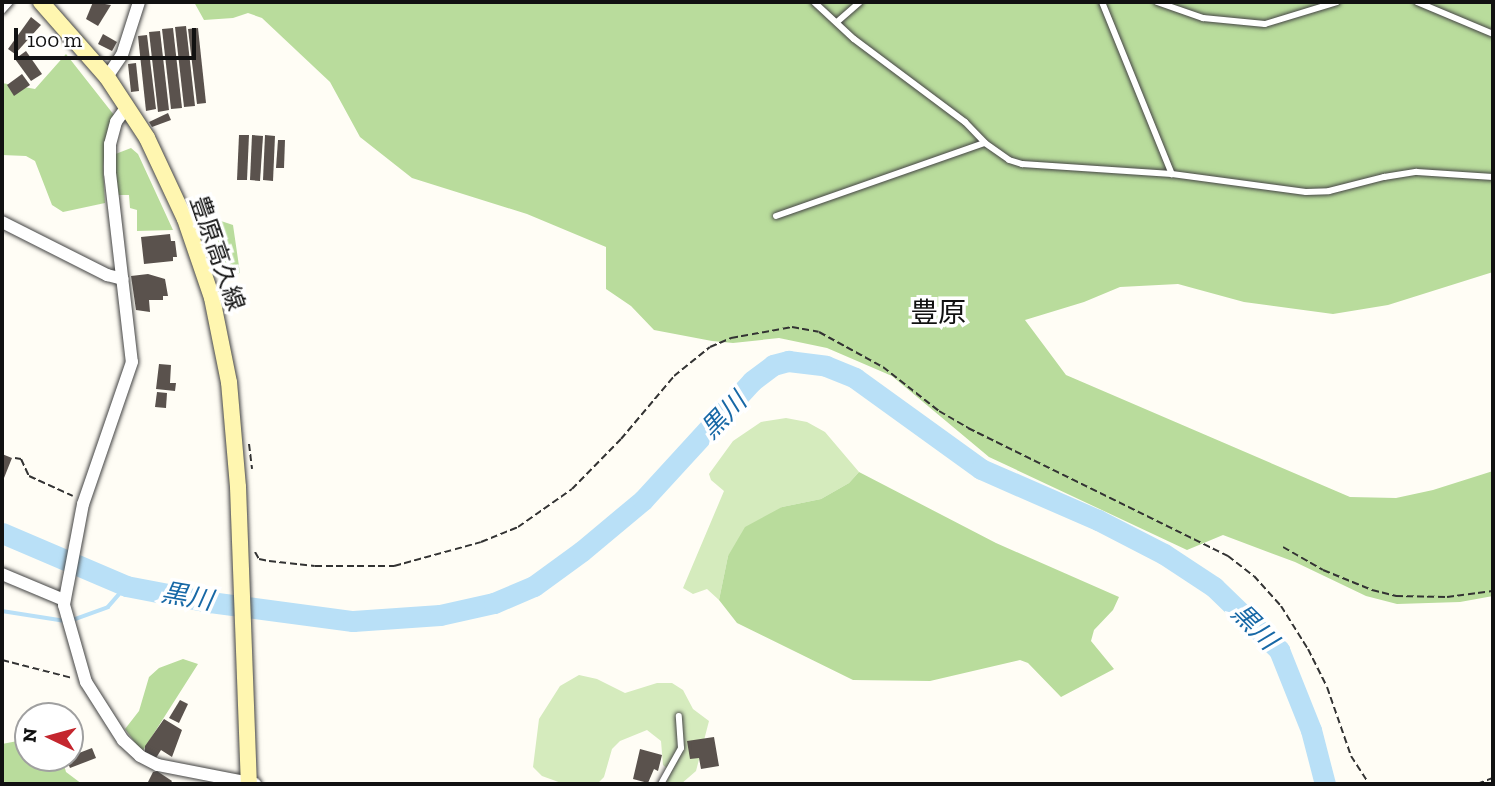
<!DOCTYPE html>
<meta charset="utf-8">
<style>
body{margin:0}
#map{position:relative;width:1495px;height:786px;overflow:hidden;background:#fffdf5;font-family:"Zilla Slab","Noto Sans JP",serif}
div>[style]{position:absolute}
.green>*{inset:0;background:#d5ebbd}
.forest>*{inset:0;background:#b9dc9c}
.stream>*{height:3.5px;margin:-1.75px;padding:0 1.75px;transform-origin:1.75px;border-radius:1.75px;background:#b9e0f7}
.river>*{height:21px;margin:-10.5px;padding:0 10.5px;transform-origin:10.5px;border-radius:10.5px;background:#b9e0f7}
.building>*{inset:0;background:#5a524d}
.path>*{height:2px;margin-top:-1px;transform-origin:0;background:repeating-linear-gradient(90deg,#333 0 7px,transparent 0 10.5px)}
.roads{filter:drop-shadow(0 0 2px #444) drop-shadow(0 0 2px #444)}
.service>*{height:6px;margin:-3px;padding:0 3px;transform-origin:3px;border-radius:3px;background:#fff}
.minor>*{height:12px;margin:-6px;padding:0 6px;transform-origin:6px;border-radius:6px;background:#fff}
.secondary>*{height:16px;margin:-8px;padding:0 8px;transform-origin:8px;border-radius:8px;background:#fff6b0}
span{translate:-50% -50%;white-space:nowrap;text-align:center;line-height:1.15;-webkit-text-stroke:7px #fff;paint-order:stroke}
.street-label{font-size:24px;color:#111}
.water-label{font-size:26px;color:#1768a6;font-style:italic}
.quarter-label{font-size:28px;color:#111}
.frame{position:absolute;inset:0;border:4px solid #111;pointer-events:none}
.north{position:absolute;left:14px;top:702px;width:70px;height:70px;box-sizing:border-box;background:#fff;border:2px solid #a0a0a0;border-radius:50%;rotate:275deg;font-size:19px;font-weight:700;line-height:28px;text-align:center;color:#111}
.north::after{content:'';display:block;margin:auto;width:24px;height:32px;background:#c4262e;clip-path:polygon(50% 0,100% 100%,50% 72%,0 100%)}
.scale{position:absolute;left:14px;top:28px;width:182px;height:32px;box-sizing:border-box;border:4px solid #111;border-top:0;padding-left:9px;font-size:21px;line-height:24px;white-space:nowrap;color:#111;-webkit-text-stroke:5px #fff;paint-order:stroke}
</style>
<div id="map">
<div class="green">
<i style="clip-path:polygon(786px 418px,807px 422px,825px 432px,859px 472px,849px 483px,821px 499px,782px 507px,728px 556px,719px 600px,707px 589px,693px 594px,683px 588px,724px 491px,711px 480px,709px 474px,733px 441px,761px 422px)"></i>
<i style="clip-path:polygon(579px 675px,597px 679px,625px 693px,657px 683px,672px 683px,683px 690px,693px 709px,709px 721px,696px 771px,681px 784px,666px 784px,671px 772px,663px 765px,661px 741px,647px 730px,620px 741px,612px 749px,604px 777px,597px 784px,564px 784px,542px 776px,533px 767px,539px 719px,560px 686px)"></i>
</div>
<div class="forest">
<i style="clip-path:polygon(194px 2px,1493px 2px,1493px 272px,1388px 305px,1333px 314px,1244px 302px,1178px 284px,1120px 287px,1084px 302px,1025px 320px,1066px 375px,1350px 497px,1396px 498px,1433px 490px,1493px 471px,1493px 596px,1460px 602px,1397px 604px,1366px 596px,1295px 562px,1223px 535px,1187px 550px,989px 457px,892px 376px,827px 348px,779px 338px,733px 343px,712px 341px,654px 330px,631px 306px,606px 289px,606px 247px,527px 214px,412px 178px,360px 137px,330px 82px,262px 18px,248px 13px,233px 18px,204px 20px)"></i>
<i style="clip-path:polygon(66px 54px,114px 115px,106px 139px,103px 166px,105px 203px,63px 212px,52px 205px,35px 161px,26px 156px,2px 155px,2px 83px,35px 89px)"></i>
<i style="clip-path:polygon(131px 148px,138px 154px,173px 230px,137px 231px,137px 210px,130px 208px,129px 195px,115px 195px,113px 155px)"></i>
<i style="clip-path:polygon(214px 203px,221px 221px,233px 225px,240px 273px,222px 277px,216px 274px,189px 206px)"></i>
<i style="clip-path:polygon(859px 472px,996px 543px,1119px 597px,1113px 610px,1094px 630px,1091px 641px,1114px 669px,1061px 697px,1028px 663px,1020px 660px,930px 681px,853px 680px,737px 623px,719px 600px,728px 556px,745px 527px,782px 507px,821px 499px,849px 483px)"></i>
<i style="clip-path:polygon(183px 659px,198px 664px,142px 752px,125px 729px,139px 711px,149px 677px,159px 668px)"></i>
<i style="clip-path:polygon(28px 739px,28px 758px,62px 758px,66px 772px,82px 784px,2px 784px,2px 744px)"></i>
</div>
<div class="stream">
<i style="left:2px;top:611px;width:64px;rotate:9deg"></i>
<i style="left:73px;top:620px;width:37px;rotate:-20deg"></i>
<i style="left:108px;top:607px;width:28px;rotate:-49deg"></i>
</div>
<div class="river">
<i style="left:2px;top:533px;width:135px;rotate:23.1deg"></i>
<i style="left:126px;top:586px;width:86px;rotate:10.8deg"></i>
<i style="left:210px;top:602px;width:144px;rotate:7.6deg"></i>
<i style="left:353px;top:621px;width:87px;rotate:-3.9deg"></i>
<i style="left:440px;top:615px;width:55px;rotate:-12.5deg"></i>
<i style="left:494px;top:603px;width:43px;rotate:-23deg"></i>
<i style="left:534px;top:586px;width:59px;rotate:-36.1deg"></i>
<i style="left:582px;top:551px;width:80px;rotate:-39.9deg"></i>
<i style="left:643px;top:500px;width:161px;rotate:-47.5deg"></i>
<i style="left:752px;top:381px;width:26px;rotate:-37deg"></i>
<i style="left:773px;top:365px;width:16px;rotate:-15deg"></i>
<i style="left:788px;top:361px;width:38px;rotate:7deg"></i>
<i style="left:826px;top:366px;width:31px;rotate:22deg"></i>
<i style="left:855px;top:378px;width:155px;rotate:35.8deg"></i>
<i style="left:981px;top:469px;width:128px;rotate:23.6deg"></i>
<i style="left:1098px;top:520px;width:74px;rotate:27.3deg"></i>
<i style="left:1164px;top:554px;width:60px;rotate:33.4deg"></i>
<i style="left:1214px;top:587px;width:91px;rotate:44.1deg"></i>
<i style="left:1279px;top:650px;width:86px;rotate:68.2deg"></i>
<i style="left:1311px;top:730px;width:56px;rotate:75.5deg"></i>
</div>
<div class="building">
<i style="clip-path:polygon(93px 2px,111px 5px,98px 26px,86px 19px)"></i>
<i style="clip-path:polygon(31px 17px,41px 25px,15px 54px,8px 49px)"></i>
<i style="clip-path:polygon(186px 26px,195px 106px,184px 107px,175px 27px)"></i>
<i style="clip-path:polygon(173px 28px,182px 108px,171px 109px,162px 29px)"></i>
<i style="clip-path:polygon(198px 28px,206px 103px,197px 104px,188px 29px)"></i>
<i style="clip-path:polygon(160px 31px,169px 110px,158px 112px,149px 32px)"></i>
<i style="clip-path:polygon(103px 34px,117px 42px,112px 51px,98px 44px)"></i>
<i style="clip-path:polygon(147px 35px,156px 109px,146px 111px,138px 36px)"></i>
<i style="clip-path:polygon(26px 51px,42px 74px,31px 81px,15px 59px)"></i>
<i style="clip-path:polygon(136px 63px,139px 91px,131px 92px,128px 64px)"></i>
<i style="clip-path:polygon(22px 74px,30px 85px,14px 96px,7px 85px)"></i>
<i style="clip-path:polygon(168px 113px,171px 120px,152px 127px,149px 122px)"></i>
<i style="clip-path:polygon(239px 135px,249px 135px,247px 180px,237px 180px)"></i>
<i style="clip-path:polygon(252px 135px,263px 136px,260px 181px,250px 180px)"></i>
<i style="clip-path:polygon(265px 135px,275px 136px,273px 181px,263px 180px)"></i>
<i style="clip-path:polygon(278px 140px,285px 140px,284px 168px,276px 168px)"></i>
<i style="clip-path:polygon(170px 234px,171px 241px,175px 241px,177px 257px,173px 257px,173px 261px,144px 264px,141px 237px)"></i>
<i style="clip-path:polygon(224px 246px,229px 256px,215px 261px,211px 252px)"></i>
<i style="clip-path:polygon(148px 274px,165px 279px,168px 296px,163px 296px,163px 300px,149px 300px,150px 312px,136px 310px,131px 276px)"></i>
<i style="clip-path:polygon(159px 364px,171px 365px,170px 383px,176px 383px,175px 391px,156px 389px)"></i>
<i style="clip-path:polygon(157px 392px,167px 393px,166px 408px,155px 407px)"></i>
<i style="clip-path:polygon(2px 454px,12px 458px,2px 483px)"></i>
<i style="clip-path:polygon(180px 700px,188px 704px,179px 723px,169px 718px)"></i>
<i style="clip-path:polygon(164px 719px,182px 730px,172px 757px,161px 750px,156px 758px,145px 752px,145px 746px)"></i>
<i style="clip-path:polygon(714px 737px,719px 766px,701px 769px,699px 758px,690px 759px,687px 741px)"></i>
<i style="clip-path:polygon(92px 748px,96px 758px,70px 768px,66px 758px)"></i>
<i style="clip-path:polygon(640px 749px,662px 755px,658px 771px,654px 769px,648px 783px,633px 779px)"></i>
<i style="clip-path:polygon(157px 771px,172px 781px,170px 784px,147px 784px,153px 772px)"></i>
</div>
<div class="path">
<i style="left:249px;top:444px;width:25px;rotate:83deg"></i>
<i style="left:15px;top:458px;width:6px;rotate:9deg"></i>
<i style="left:21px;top:459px;width:19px;rotate:65deg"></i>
<i style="left:29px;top:476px;width:48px;rotate:24.4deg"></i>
<i style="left:1283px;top:547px;width:46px;rotate:29.9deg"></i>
<i style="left:1323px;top:570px;width:53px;rotate:22.2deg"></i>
<i style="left:1372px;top:590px;width:25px;rotate:14deg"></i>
<i style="left:1396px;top:596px;width:51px;rotate:1.1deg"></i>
<i style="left:1447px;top:597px;width:46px;rotate:-7.4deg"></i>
<i style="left:255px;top:552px;width:8px;rotate:60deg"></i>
<i style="left:259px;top:559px;width:10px;rotate:11deg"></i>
<i style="left:269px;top:561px;width:46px;rotate:6.2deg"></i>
<i style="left:315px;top:566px;width:79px"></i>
<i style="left:394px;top:566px;width:90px;rotate:-15.4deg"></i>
<i style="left:481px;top:542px;width:40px;rotate:-22deg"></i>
<i style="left:518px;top:527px;width:66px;rotate:-35.1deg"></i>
<i style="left:572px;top:489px;width:70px;rotate:-45.6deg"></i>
<i style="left:621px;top:439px;width:82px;rotate:-49.9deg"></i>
<i style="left:674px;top:376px;width:46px;rotate:-38.9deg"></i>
<i style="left:710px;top:347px;width:23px;rotate:-23deg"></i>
<i style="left:731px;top:338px;width:62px;rotate:-10.2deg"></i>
<i style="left:792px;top:327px;width:27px;rotate:10deg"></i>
<i style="left:819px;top:332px;width:73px;rotate:28.7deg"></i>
<i style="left:883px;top:367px;width:71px;rotate:38.2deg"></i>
<i style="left:939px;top:411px;width:34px;rotate:30deg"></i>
<i style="left:968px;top:428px;width:290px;rotate:26.2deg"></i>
<i style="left:1228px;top:556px;width:33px;rotate:38deg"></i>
<i style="left:1254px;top:576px;width:40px;rotate:48deg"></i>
<i style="left:1281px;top:606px;width:51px;rotate:57.9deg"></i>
<i style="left:1308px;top:649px;width:42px;rotate:63.4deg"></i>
<i style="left:1327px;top:687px;width:73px;rotate:70.8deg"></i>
<i style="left:1351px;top:756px;width:33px;rotate:57deg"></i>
<i style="left:2px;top:660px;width:72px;rotate:14.4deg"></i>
<i style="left:1477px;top:784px;width:17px;rotate:-21deg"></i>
</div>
<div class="roads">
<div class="service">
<i style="left:814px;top:2px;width:54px;rotate:42.8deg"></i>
<i style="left:854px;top:39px;width:139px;rotate:36.8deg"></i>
<i style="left:965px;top:122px;width:29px;rotate:46deg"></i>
<i style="left:985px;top:143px;width:29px;rotate:35deg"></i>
<i style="left:1009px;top:160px;width:14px;rotate:17deg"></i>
<i style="left:1022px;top:164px;width:150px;rotate:3.8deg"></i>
<i style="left:1172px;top:174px;width:135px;rotate:7.7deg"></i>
<i style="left:1306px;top:192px;width:23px;rotate:-2deg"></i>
<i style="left:1329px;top:191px;width:57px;rotate:-14.3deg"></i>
<i style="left:1384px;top:177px;width:33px;rotate:-9deg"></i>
<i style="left:1417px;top:172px;width:76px;rotate:3.8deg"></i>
<i style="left:1102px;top:2px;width:186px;rotate:67.9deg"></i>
<i style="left:1157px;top:2px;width:49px;rotate:19.2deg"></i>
<i style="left:1203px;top:18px;width:62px;rotate:5.5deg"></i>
<i style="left:1265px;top:24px;width:75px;rotate:-17deg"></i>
<i style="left:1417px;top:2px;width:82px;rotate:22.8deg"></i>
<i style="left:2px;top:11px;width:12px;rotate:-48deg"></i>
<i style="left:837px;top:22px;width:30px;rotate:-41deg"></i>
<i style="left:776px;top:216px;width:221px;rotate:-19.3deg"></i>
<i style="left:661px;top:784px;width:41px;rotate:-60.9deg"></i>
<i style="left:681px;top:748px;width:32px;rotate:-94deg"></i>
</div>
<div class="minor">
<i style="left:107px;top:77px;width:27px;rotate:-56deg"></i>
<i style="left:122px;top:55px;width:56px;rotate:-72.2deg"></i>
<i style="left:126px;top:108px;width:17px;rotate:126deg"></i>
<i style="left:116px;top:122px;width:23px;rotate:105deg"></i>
<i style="left:110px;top:144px;width:29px;rotate:90deg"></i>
<i style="left:110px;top:173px;width:190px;rotate:83.4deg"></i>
<i style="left:132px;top:362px;width:150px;rotate:109deg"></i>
<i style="left:83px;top:504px;width:103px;rotate:100.7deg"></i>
<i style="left:64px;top:605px;width:80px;rotate:74.1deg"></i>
<i style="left:86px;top:682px;width:69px;rotate:57.5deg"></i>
<i style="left:123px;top:740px;width:23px;rotate:43deg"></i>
<i style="left:140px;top:756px;width:20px;rotate:27deg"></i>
<i style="left:158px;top:765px;width:99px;rotate:11.1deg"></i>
<i style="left:2px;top:222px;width:118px;rotate:26.8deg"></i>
<i style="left:107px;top:275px;width:16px;rotate:14deg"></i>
<i style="left:2px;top:574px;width:67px;rotate:22.8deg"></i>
</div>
<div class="secondary">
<i style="left:41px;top:2px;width:100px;rotate:48.7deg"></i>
<i style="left:107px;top:77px;width:73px;rotate:56.7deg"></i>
<i style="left:147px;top:138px;width:89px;rotate:64.9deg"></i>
<i style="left:185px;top:219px;width:83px;rotate:71.1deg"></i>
<i style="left:212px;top:298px;width:86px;rotate:78.6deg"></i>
<i style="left:229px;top:382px;width:105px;rotate:85.1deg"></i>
<i style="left:238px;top:487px;width:297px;rotate:87.9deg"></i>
</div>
</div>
<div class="street-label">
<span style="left:218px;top:253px;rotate:71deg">豊原高久線</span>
</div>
<div class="water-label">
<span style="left:724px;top:416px;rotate:-46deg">黒川</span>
<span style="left:187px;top:597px;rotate:10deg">黒川</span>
<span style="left:1254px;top:627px;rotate:45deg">黒川</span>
</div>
<div class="quarter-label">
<span style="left:938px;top:313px">豊原</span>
</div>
<div class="frame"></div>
<div class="north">N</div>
<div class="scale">100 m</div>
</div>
